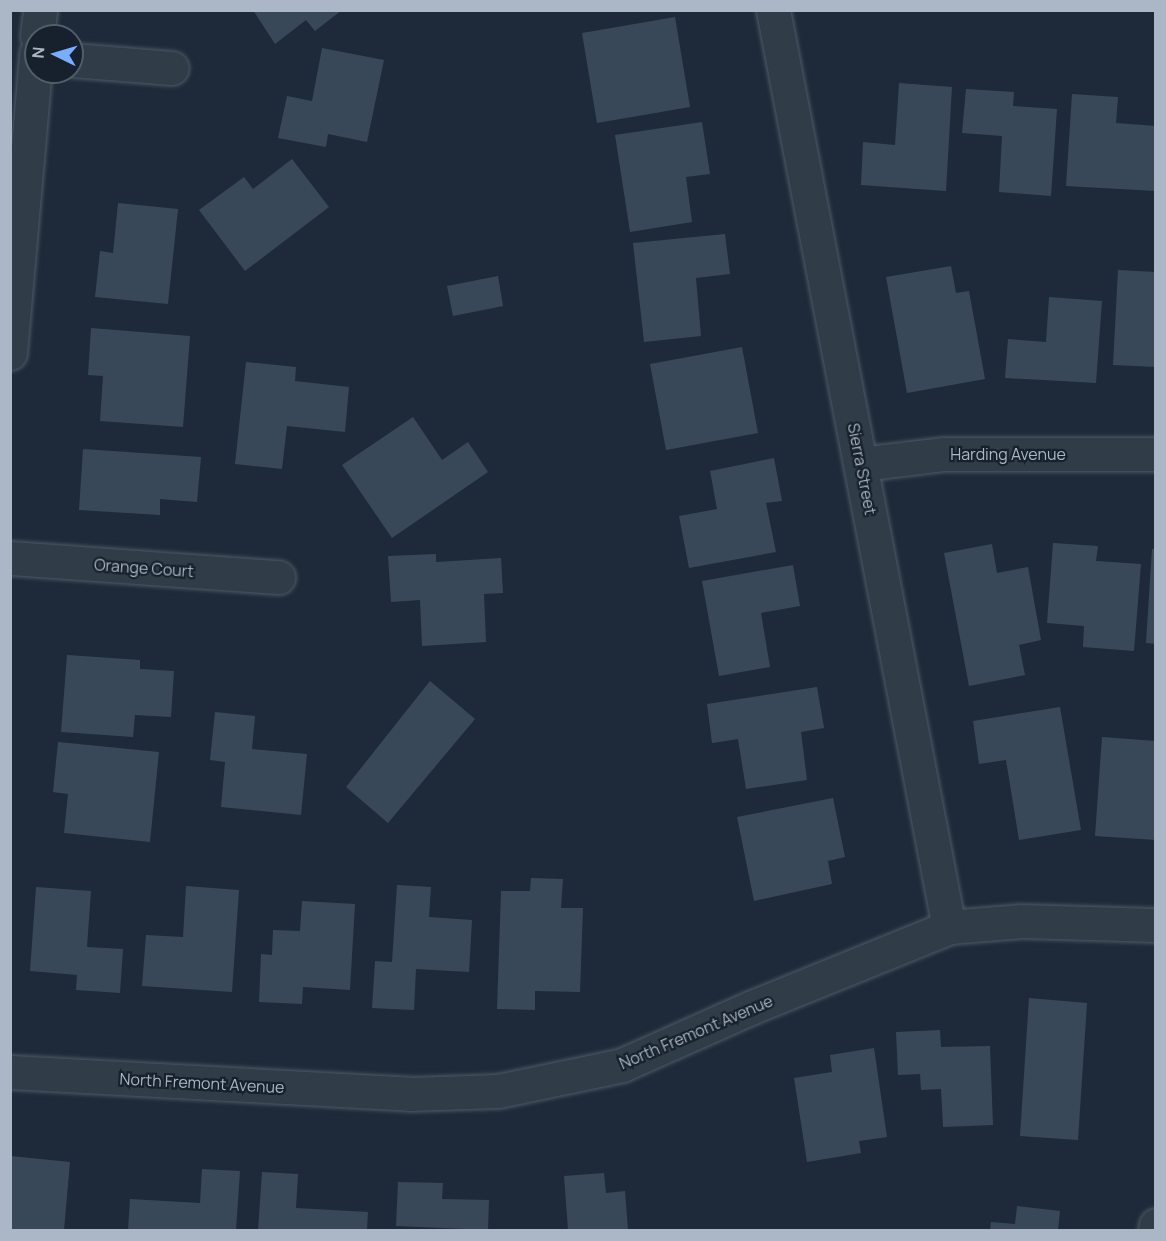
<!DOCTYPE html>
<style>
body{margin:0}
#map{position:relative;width:1166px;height:1241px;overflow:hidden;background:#1e2a39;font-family:Manrope,sans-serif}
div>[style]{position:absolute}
.building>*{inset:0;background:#394859}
.roads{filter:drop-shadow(0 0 2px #4f5967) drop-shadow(0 0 2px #4f5967)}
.minor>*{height:33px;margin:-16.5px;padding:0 16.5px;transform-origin:16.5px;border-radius:16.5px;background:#313c49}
span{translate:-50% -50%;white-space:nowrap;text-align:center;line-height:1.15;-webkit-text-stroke:4.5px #17212d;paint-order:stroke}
.street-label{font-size:16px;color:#abb6c6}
.frame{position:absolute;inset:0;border:12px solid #abb6c6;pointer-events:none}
.north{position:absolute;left:24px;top:24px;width:60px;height:60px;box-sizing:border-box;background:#17212d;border:2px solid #525d6a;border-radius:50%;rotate:275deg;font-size:16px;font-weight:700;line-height:24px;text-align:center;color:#abb6c6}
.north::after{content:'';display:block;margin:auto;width:21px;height:27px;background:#78adff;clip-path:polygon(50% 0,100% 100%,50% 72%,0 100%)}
</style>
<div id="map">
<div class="building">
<i style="clip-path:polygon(253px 10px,342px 10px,315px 31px,306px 20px,275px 44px)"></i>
<i style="clip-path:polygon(675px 17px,690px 107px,597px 123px,582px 33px)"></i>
<i style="clip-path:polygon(322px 48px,384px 60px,367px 142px,328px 134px,326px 147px,278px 138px,287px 96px,312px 101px)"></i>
<i style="clip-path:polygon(899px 83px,952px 87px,946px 191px,861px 185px,863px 142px,895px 145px)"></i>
<i style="clip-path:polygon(966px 89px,1014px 92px,1013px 106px,1057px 109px,1051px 196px,999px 192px,1002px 136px,962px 133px)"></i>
<i style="clip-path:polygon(1072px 94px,1118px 97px,1116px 123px,1156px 126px,1156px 191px,1066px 186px)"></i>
<i style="clip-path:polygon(702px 122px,710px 174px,686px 177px,692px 222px,630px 232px,615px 135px)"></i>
<i style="clip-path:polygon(292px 159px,329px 207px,245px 271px,199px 210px,244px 177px,253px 189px)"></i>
<i style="clip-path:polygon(118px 203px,178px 209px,168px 304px,95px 297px,100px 251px,113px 253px)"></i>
<i style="clip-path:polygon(725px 234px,730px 274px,696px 278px,701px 336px,644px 342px,633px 243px)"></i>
<i style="clip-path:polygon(951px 266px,956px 293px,969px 291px,985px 379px,907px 393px,886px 277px)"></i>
<i style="clip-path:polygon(1118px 270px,1156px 272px,1156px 367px,1113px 365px)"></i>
<i style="clip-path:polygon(498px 276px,503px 306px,453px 316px,447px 286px)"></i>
<i style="clip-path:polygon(1049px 297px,1102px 301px,1096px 383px,1005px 378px,1008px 339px,1046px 342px)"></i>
<i style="clip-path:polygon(91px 328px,190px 336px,183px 427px,100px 421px,103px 376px,88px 375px)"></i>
<i style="clip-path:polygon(742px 347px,758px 433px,666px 450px,650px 364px)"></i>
<i style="clip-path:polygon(246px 362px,296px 367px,295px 381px,349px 387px,345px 432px,287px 426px,282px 469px,235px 464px)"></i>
<i style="clip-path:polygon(413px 417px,442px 460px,468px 442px,488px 472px,392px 538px,342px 465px)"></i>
<i style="clip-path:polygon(83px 449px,201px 457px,197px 502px,160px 499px,160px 515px,79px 510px)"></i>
<i style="clip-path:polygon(774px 458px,782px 501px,766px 503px,776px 552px,689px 568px,679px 516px,717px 509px,710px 471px)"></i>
<i style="clip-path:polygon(1053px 543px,1098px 546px,1096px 561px,1141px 564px,1134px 651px,1083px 647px,1084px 626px,1047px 623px)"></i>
<i style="clip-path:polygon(992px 544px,997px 573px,1028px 567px,1041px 640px,1019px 645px,1025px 675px,969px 686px,944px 553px)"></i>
<i style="clip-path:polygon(1152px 549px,1156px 549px,1156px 644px,1146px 643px)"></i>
<i style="clip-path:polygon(436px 554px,436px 562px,501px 558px,503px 593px,484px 594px,486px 642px,422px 646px,420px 600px,391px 602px,388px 556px)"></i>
<i style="clip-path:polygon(793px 565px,800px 606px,761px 613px,770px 667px,719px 676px,702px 581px)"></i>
<i style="clip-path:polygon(67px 655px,140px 660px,140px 669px,174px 671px,171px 717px,135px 715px,133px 737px,61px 732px)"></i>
<i style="clip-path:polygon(430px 681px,475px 719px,388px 823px,346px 787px)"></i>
<i style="clip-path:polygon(817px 687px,824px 728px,801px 732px,807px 780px,746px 789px,738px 739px,712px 743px,707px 704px)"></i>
<i style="clip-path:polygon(1060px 707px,1081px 830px,1019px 840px,1006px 760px,979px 764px,973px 721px)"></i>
<i style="clip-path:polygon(215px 712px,255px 716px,252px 749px,307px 754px,301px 815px,221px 807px,225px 762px,210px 760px)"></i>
<i style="clip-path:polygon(1102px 737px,1156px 741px,1156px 840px,1095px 836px)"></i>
<i style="clip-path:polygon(58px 742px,159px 752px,150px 842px,64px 833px,68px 794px,53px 792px)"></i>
<i style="clip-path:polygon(833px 798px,845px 857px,828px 861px,832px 884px,754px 901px,737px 817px)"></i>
<i style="clip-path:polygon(531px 878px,563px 879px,561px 908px,583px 908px,580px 992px,535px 991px,535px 1010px,497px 1009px,501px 891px,530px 891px)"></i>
<i style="clip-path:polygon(397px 885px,431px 887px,429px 917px,472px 920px,469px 972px,416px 969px,414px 1010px,372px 1008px,375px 961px,392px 962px)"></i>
<i style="clip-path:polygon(186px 886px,239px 890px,232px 992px,142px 986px,146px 935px,183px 937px)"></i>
<i style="clip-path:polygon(36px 887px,91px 891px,87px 947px,123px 949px,120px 993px,76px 990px,77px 975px,30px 971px)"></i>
<i style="clip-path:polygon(302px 901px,355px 904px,350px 990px,303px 987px,302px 1004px,259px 1002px,261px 954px,272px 955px,273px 930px,300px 931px)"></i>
<i style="clip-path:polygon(1029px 998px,1087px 1003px,1078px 1140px,1020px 1136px)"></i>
<i style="clip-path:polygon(940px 1030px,941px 1047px,990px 1046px,993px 1125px,943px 1127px,941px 1089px,921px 1090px,920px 1074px,898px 1075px,896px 1032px)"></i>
<i style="clip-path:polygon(874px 1048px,887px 1137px,859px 1141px,861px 1153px,807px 1162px,794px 1078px,832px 1072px,830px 1055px)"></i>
<i style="clip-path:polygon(11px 1156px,70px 1162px,64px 1230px,10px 1230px)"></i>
<i style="clip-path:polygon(202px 1169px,240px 1171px,236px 1230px,128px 1230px,130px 1199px,200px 1203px)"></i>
<i style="clip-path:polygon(262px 1172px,298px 1174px,296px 1208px,368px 1212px,367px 1230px,258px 1230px)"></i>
<i style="clip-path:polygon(604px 1173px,606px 1193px,625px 1191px,628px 1230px,568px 1230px,564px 1176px)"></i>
<i style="clip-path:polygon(398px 1182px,443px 1183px,442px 1199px,489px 1200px,488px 1230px,396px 1226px)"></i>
<i style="clip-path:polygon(1017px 1206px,1060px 1211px,1058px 1230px,990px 1230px,991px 1222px,1015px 1224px)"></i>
</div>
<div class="roads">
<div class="minor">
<i style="left:773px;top:10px;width:934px;rotate:79.14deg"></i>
<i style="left:37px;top:36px;width:26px;rotate:-83deg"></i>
<i style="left:72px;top:60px;width:100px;rotate:4.6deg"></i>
<i style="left:10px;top:353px;width:301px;rotate:-85deg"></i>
<i style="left:861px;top:464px;width:84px;rotate:-6.9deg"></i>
<i style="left:944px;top:454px;width:212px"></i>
<i style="left:10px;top:558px;width:269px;rotate:4.1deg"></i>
<i style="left:10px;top:1072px;width:401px;rotate:3.1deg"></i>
<i style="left:410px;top:1094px;width:88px;rotate:-2deg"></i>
<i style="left:498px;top:1091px;width:127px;rotate:-11.8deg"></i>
<i style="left:622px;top:1065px;width:140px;rotate:-24deg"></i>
<i style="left:750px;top:1008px;width:215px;rotate:-22.1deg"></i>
<i style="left:949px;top:927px;width:73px;rotate:-4.7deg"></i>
<i style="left:1022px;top:921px;width:134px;rotate:1.7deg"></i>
<i style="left:1155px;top:1230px;width:5px;rotate:-79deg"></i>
</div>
</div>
<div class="street-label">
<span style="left:1008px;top:454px">Harding Avenue</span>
<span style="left:862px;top:469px;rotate:79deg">Sierra Street</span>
<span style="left:144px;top:568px;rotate:4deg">Orange Court</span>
<span style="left:696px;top:1032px;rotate:-23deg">North Fremont Avenue</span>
<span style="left:202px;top:1083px;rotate:3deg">North Fremont Avenue</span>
</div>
<div class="frame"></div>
<div class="north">N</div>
</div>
